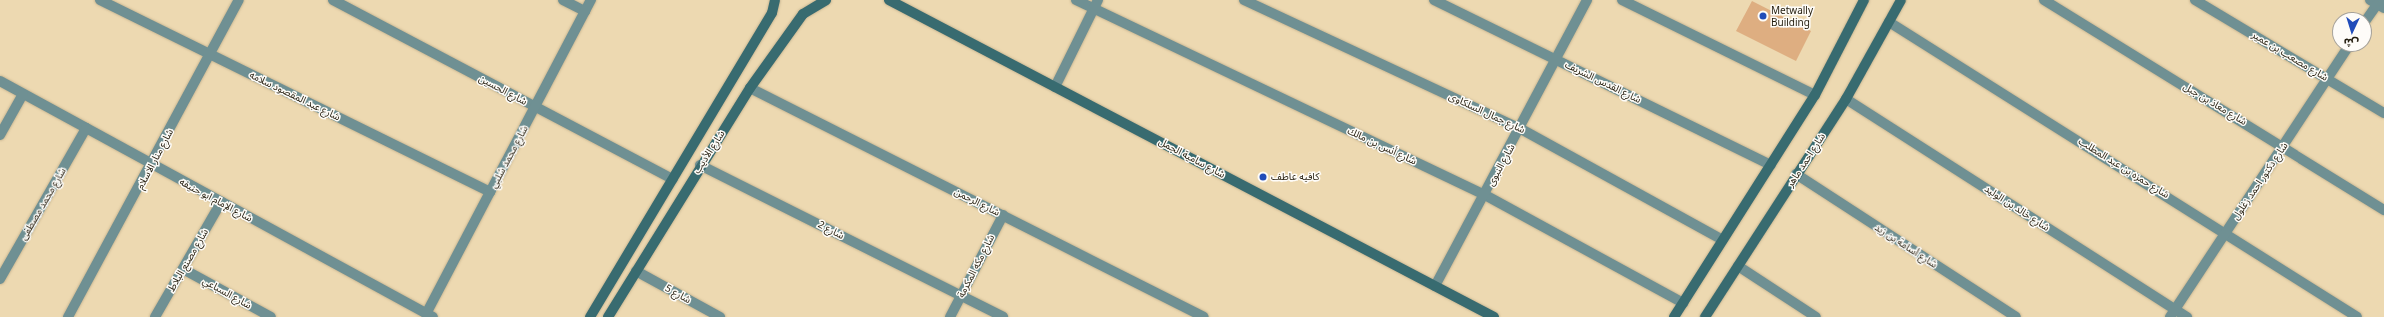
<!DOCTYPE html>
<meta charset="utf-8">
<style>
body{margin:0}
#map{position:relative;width:2384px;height:317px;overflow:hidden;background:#edd9b1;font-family:"Noto Sans","Noto Sans Arabic",sans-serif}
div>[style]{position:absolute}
.building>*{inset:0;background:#deae81}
.roads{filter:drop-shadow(0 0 1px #c9b793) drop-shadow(0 0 1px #c9b793)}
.street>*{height:10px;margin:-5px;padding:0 5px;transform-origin:5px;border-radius:5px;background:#6f9093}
.secondary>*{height:10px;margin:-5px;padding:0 5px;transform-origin:5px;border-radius:5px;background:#386b70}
.dots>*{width:11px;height:11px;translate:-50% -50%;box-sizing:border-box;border:2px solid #fefcf8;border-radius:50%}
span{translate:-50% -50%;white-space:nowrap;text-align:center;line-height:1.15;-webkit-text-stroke:3px #fefcf8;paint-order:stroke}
.poi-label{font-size:10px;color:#231c0d}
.left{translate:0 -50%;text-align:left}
.street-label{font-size:10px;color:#231c0d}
.north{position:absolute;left:2332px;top:12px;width:40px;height:40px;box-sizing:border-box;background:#fefcf8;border:1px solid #a6a29a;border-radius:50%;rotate:184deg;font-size:11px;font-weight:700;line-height:16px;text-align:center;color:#231c0d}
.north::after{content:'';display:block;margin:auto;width:14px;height:18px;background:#214cb9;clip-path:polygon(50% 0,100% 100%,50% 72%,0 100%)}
</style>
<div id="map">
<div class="building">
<i style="clip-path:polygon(1752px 1px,1811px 31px,1796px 61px,1736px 31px)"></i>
</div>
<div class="roads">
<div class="street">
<i style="left:100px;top:0;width:435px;rotate:26.2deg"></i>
<i style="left:333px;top:0;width:384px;rotate:27.8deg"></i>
<i style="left:563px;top:0;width:25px;rotate:27deg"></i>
<i style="left:1076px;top:0;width:453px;rotate:25.5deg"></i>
<i style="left:1485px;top:195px;width:226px;rotate:28.6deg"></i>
<i style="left:1244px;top:0;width:306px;rotate:25deg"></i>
<i style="left:1521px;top:129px;width:230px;rotate:28.8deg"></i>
<i style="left:1434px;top:0;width:375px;rotate:26.1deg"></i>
<i style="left:1622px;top:0;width:215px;rotate:26.2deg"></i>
<i style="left:2044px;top:0;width:400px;rotate:31.7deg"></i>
<i style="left:2195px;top:0;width:220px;rotate:30.9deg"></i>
<i style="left:2370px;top:0;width:16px;rotate:30deg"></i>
<i style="left:1889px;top:22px;width:553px;rotate:32.22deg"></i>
<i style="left:2364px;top:23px;width:28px;rotate:-55deg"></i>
<i style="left:0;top:81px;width:493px;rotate:28.6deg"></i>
<i style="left:1055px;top:87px;width:97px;rotate:-63.7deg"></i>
<i style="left:750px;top:88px;width:508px;rotate:26.77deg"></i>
<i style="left:1846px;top:99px;width:405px;rotate:32.6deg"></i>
<i style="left:0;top:135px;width:47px;rotate:-60.7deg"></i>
<i style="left:700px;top:165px;width:339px;rotate:26.6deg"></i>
<i style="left:1796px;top:174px;width:262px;rotate:33deg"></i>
<i style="left:1738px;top:266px;width:93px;rotate:33.2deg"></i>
<i style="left:183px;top:269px;width:100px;rotate:28.6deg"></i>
<i style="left:636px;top:271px;width:96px;rotate:28.7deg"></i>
<i style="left:0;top:279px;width:174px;rotate:-60.3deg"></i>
<i style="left:1435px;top:286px;width:324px;rotate:-62deg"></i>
<i style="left:426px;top:314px;width:355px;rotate:-62.3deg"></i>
<i style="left:68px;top:317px;width:360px;rotate:-61.7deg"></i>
<i style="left:155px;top:317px;width:133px;rotate:-60.1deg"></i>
<i style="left:950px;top:317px;width:115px;rotate:-62.5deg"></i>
<i style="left:2170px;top:317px;width:327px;rotate:-56.6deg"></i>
</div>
<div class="secondary">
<i style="left:889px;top:0;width:683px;rotate:27.65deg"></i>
<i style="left:590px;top:317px;width:354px;rotate:-59.1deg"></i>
<i style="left:772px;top:13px;width:13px;rotate:-77deg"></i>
<i style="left:608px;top:317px;width:269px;rotate:-58.2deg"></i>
<i style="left:750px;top:88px;width:91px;rotate:-54.4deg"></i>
<i style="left:803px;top:14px;width:27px;rotate:-31deg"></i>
<i style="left:1674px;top:317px;width:263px;rotate:-57.6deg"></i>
<i style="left:1815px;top:95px;width:107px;rotate:-62.7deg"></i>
<i style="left:1705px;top:317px;width:260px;rotate:-57.1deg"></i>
<i style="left:1846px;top:99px;width:113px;rotate:-60.9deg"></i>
</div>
</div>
<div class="dots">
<i style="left:1763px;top:16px;background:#214cb9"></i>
<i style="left:1263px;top:177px;background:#214cb9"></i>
</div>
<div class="poi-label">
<span class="left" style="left:1771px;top:16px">Metwally<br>Building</span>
<span class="left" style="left:1271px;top:177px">كافيه عاطف</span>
</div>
<div class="street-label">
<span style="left:2290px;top:56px;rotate:31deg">شارع مصعب بن عمير</span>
<span style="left:1603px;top:82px;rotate:26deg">شارع القدس الشريف</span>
<span style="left:503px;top:90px;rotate:28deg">شارع الحسين</span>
<span style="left:295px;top:96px;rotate:26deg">شارع عبد المقصود سلامه</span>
<span style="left:2215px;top:104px;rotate:31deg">شارع معاذ بن جبل</span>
<span style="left:1487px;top:113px;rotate:25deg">شارع جمال السلكاوى</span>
<span style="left:1382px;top:146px;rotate:25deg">شارع أنس بن مالك</span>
<span style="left:709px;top:152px;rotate:-57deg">شارع الأديب</span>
<span style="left:509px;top:157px;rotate:-62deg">شارع محمد شلبي</span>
<span style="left:1192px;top:158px;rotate:28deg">شارع سامية الجمل</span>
<span style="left:155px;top:159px;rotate:-62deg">شارع منار الاسلام</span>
<span style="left:1806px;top:160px;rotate:-57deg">شارع احمد ماهر</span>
<span style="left:1501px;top:165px;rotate:-61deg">شارع النبوى</span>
<span style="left:2124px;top:168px;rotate:32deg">شارع حمزه بن عبد المطلب</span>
<span style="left:2260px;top:181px;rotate:-56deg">شارع دكتور احمد زغلول</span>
<span style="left:216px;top:200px;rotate:28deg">شارع الإمام ابو حنيفه</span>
<span style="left:977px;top:202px;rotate:27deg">شارع الرحمن</span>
<span style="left:43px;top:204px;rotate:-60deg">شارع محمد مصطفى</span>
<span style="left:2017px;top:208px;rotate:33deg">شارع خالد بن الوليد</span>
<span style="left:831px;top:230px;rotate:27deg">شارع 2</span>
<span style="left:1906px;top:246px;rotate:33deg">شارع أسامة بن زيد</span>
<span style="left:188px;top:260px;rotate:-60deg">شارع مصنع البلاط</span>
<span style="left:976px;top:266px;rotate:-63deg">شارع مكه المكرمة</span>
<span style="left:227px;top:293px;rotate:29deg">شارع السباعي</span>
<span style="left:678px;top:294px;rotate:29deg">شارع 5</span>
</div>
<div class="north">ش</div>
</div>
